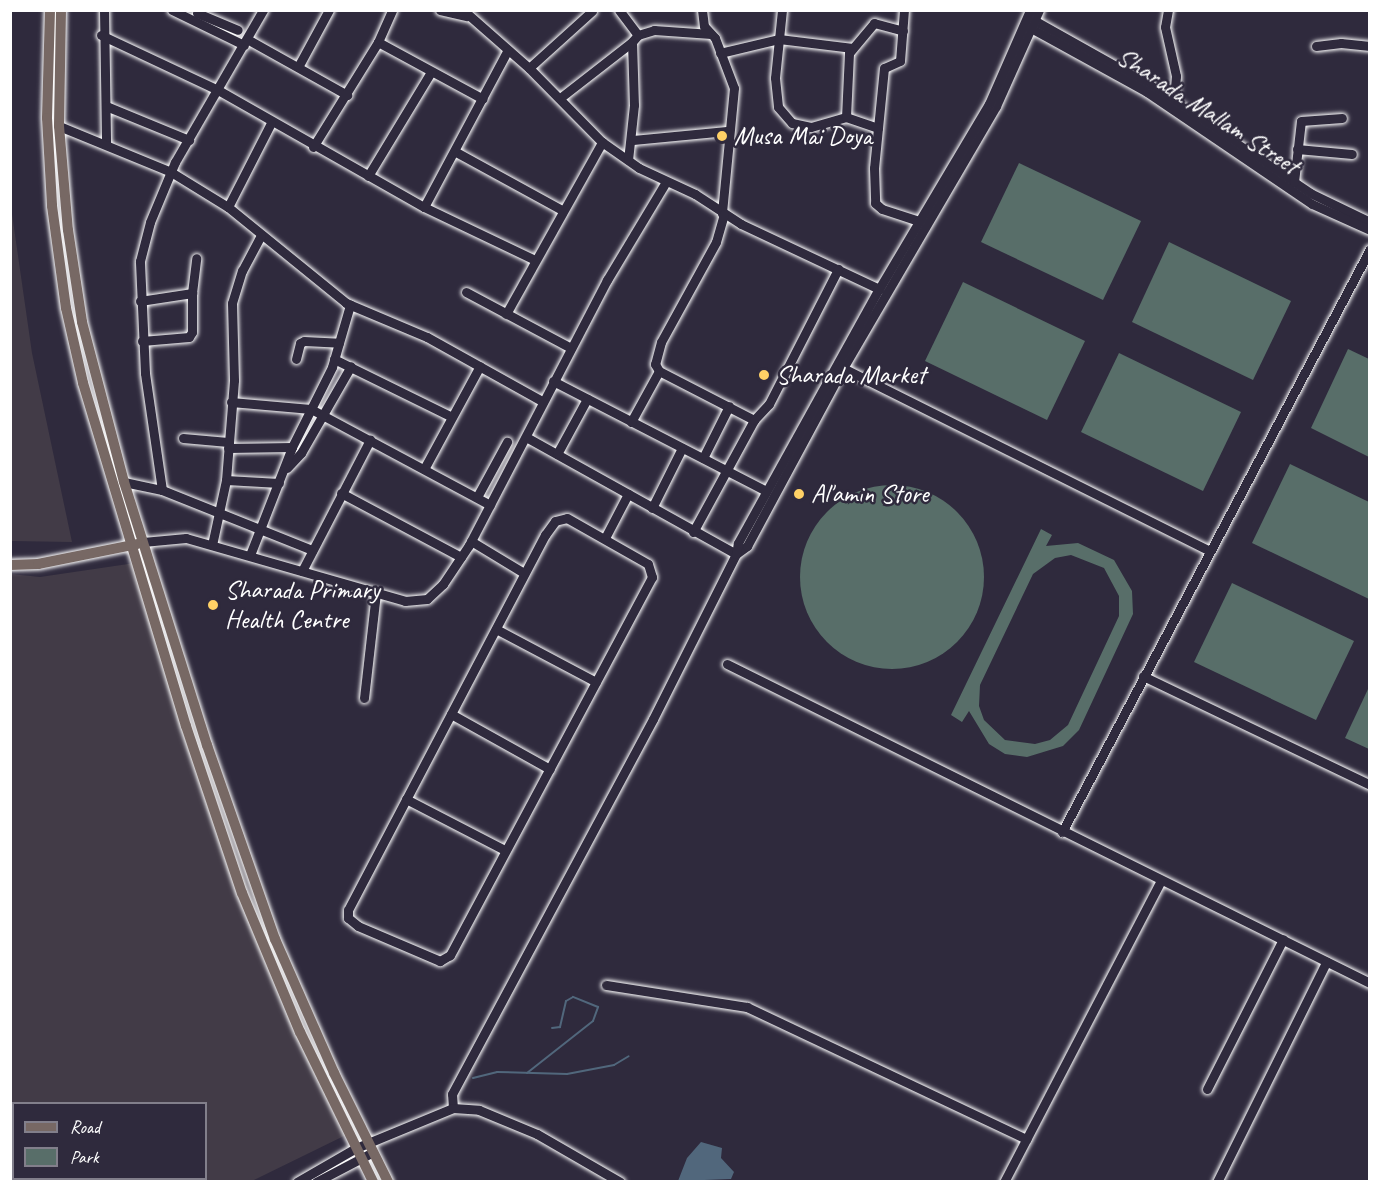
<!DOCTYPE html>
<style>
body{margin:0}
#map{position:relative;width:1380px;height:1192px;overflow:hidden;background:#2f2a3d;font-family:Caveat,sans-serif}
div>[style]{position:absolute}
.built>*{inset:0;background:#423b47}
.green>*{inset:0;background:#586e69}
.round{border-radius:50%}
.water>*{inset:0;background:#51677c}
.stream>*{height:2px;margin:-1px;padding:0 1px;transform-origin:1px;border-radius:1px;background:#51677c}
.roads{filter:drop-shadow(0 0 2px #fff) drop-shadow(0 0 2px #fff)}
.minor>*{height:9px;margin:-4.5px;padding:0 4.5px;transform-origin:4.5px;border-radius:4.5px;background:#2f2a3d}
.major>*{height:10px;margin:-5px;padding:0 5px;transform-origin:5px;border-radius:5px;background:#776864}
.dots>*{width:16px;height:16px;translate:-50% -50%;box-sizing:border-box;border:3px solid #2f2a3d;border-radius:50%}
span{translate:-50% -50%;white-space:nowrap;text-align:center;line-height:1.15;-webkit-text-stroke:5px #2f2a3d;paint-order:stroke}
.street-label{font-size:26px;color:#fff}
.poi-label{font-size:26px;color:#fff}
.left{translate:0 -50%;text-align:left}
.frame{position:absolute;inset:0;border:12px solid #fff;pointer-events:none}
.legend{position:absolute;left:12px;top:1102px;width:195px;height:78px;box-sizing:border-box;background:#2f2a3d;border:2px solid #827f8b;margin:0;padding:8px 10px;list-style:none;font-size:18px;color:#fff}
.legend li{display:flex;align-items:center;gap:12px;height:30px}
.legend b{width:30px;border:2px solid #827f8b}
</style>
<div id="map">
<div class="built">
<i style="clip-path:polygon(10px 200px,32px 353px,72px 542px,11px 541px)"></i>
<i style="clip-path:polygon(evenodd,135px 563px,348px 1134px,252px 1181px,11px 1182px,11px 574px,40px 577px,135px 563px,14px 1104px,206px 1104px,206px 1178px,14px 1178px,14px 1104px)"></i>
</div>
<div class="green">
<i style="clip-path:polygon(1019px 163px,1141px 221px,1103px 300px,981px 242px)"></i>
<i style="clip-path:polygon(1169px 242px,1291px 301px,1253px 380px,1132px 322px)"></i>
<i style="clip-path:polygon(963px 282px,1085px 341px,1047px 420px,925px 361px)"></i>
<i style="clip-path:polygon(1348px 349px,1369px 359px,1369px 457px,1311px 428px)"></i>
<i style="clip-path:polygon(1119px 353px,1241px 412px,1203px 491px,1081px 432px)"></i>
<i style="clip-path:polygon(1290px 464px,1369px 502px,1369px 599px,1252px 543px)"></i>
<i class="round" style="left:800px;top:485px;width:184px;height:184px"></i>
<i style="clip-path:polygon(evenodd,1041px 529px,1052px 535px,1046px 546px,1078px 543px,1114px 560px,1132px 591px,1133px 614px,1079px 730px,1063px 746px,1027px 757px,1005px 754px,989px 744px,969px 711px,962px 722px,951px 715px,1041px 529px,1071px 555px,1104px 568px,1119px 596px,1119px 616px,1068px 725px,1050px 740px,1035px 744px,1005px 740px,984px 720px,979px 706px,980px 685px,1033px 574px,1055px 558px,1071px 555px)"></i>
<i style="clip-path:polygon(1232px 583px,1354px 641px,1316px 720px,1194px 662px)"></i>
<i style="clip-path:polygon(1369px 687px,1370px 749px,1369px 749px,1345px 738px)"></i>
</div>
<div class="water">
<i style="clip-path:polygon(701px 1142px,722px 1148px,721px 1158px,734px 1172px,731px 1179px,678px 1181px,687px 1158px)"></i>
</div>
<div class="stream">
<i style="left:527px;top:1073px;width:84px;rotate:-38.2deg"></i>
<i style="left:593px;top:1021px;width:15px;rotate:-70deg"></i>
<i style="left:598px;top:1007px;width:27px;rotate:-158deg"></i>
<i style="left:573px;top:997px;width:8px;rotate:150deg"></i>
<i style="left:566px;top:1001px;width:27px;rotate:103deg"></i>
<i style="left:560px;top:1027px;width:8px;rotate:173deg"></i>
<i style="left:473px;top:1078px;width:25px;rotate:-14deg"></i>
<i style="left:497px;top:1072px;width:70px;rotate:1.6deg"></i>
<i style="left:567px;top:1074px;width:48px;rotate:-10.8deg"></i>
<i style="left:614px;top:1065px;width:17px;rotate:-31deg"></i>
</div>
<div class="roads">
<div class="minor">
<i style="left:104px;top:10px;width:134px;rotate:89.1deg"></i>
<i style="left:172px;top:10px;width:80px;rotate:25.9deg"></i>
<i style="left:440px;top:10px;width:28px;rotate:13deg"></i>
<i style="left:463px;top:10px;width:88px;rotate:41.3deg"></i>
<i style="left:529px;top:68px;width:104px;rotate:45.4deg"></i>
<i style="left:602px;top:142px;width:45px;rotate:35.1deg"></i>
<i style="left:639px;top:168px;width:62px;rotate:24.9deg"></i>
<i style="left:695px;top:194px;width:55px;rotate:33.1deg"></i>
<i style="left:741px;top:224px;width:153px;rotate:25.2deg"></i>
<i style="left:619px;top:10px;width:31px;rotate:53deg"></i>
<i style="left:638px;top:35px;width:9px;rotate:131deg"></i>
<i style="left:632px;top:42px;width:63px;rotate:88.2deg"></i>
<i style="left:634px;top:105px;width:55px;rotate:96.2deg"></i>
<i style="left:702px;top:10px;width:16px;rotate:83deg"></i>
<i style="left:704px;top:26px;width:16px;rotate:47deg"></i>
<i style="left:715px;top:38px;width:53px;rotate:69.2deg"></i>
<i style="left:734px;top:88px;width:126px;rotate:95.5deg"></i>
<i style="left:782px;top:10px;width:68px;rotate:95.9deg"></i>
<i style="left:775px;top:78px;width:29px;rotate:84deg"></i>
<i style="left:778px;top:107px;width:21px;rotate:49deg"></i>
<i style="left:792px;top:123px;width:19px;rotate:12deg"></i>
<i style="left:811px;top:127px;width:36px;rotate:-16deg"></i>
<i style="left:904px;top:10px;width:51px;rotate:94.5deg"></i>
<i style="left:900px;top:61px;width:17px;rotate:156deg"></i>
<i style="left:884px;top:68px;width:100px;rotate:95.7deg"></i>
<i style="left:874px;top:168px;width:35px;rotate:88deg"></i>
<i style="left:875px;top:203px;width:9px;rotate:41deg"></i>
<i style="left:882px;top:209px;width:40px;rotate:18deg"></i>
<i style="left:1168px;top:10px;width:17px;rotate:100deg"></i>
<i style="left:1165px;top:27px;width:50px;rotate:77.3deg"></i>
<i style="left:1176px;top:76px;width:25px;rotate:95deg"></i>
<i style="left:197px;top:13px;width:44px;rotate:22.5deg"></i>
<i style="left:1030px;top:18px;width:139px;rotate:29.3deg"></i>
<i style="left:1151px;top:86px;width:192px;rotate:33.9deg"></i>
<i style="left:1310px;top:193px;width:67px;rotate:25.8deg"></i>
<i style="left:1029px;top:27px;width:135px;rotate:28.8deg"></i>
<i style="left:1147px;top:92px;width:199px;rotate:34.2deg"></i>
<i style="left:1312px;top:204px;width:64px;rotate:24.1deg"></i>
<i style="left:101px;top:35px;width:129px;rotate:25.2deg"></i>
<i style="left:218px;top:90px;width:237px;rotate:29.6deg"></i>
<i style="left:424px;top:207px;width:123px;rotate:25.5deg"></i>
<i style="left:638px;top:35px;width:17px;rotate:-17deg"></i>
<i style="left:654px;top:30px;width:57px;rotate:4deg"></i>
<i style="left:247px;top:39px;width:115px;rotate:29.2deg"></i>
<i style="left:378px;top:42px;width:119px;rotate:28.5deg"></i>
<i style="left:1316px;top:46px;width:25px;rotate:-7deg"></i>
<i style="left:1341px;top:43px;width:29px;rotate:6deg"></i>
<i style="left:720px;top:53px;width:61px;rotate:-13.3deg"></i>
<i style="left:779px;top:39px;width:74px;rotate:7deg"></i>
<i style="left:298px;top:67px;width:65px;rotate:-61.5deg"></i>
<i style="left:529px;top:68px;width:85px;rotate:-42.1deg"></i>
<i style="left:560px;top:98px;width:91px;rotate:-37.9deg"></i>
<i style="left:106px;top:106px;width:90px;rotate:22.3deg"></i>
<i style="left:59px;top:126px;width:121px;rotate:22.3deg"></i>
<i style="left:171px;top:172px;width:67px;rotate:31.6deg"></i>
<i style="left:228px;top:207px;width:152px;rotate:39.1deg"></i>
<i style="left:346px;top:303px;width:88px;rotate:22.8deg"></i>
<i style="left:427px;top:337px;width:132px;rotate:29.1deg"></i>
<i style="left:878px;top:128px;width:34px;rotate:-161deg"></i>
<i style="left:846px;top:117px;width:64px;rotate:-87.3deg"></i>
<i style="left:849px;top:53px;width:39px;rotate:-50deg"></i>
<i style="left:874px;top:23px;width:30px;rotate:15deg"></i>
<i style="left:633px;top:140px;width:94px;rotate:-5.5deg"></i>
<i style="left:313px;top:147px;width:123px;rotate:-58.2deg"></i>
<i style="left:378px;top:42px;width:35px;rotate:-66deg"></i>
<i style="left:1297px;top:149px;width:55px;rotate:5.2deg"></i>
<i style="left:456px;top:152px;width:121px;rotate:28.7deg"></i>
<i style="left:368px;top:176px;width:122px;rotate:-58.8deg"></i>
<i style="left:1294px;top:182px;width:61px;rotate:-83.5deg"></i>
<i style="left:1301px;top:121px;width:41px;rotate:-4.2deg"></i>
<i style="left:228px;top:207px;width:94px;rotate:-62.9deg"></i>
<i style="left:424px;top:207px;width:178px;rotate:-61.9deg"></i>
<i style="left:724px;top:214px;width:29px;rotate:106deg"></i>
<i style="left:716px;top:242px;width:114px;rotate:118.8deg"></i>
<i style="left:661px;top:342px;width:23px;rotate:105deg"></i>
<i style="left:655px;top:364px;width:8px;rotate:60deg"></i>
<i style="left:659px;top:371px;width:107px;rotate:27.3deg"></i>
<i style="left:466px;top:292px;width:119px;rotate:28.1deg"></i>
<i style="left:140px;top:301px;width:53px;rotate:-8.7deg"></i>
<i style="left:192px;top:293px;width:35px;rotate:-83deg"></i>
<i style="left:506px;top:314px;width:197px;rotate:-60.8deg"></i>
<i style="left:142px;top:341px;width:47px;rotate:-4.9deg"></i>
<i style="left:189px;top:337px;width:6px;rotate:-59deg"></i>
<i style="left:192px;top:332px;width:39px;rotate:-90deg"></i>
<i style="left:296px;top:359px;width:16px;rotate:-76deg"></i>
<i style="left:300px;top:343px;width:4px;rotate:-27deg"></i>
<i style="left:304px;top:341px;width:35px;rotate:3deg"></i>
<i style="left:334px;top:359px;width:131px;rotate:26.2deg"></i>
<i style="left:843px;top:368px;width:410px;rotate:26.5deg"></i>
<i style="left:553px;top:381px;width:240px;rotate:27.3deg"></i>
<i style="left:231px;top:402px;width:80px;rotate:5deg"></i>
<i style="left:311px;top:409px;width:203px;rotate:28.2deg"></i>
<i style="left:631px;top:422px;width:58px;rotate:-61.2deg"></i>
<i style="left:526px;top:437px;width:240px;rotate:29.1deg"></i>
<i style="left:183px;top:438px;width:45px;rotate:5.1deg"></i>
<i style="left:228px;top:448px;width:64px;rotate:-0.9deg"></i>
<i style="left:557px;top:454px;width:63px;rotate:-61.4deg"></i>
<i style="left:703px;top:458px;width:58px;rotate:-63.4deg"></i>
<i style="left:287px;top:468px;width:21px;rotate:-47deg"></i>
<i style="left:301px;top:453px;width:100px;rotate:-60.1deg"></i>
<i style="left:424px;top:469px;width:117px;rotate:-61.5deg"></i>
<i style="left:226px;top:480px;width:53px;rotate:3.2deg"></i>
<i style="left:124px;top:482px;width:39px;rotate:12deg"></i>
<i style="left:162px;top:490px;width:162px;rotate:21.8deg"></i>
<i style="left:162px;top:490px;width:118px;rotate:-98.3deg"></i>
<i style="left:145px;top:373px;width:112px;rotate:-92.6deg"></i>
<i style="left:140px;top:261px;width:40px;rotate:-75.6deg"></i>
<i style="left:150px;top:222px;width:65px;rotate:-67.4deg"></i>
<i style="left:175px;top:162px;width:176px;rotate:-59.9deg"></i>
<i style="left:341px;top:493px;width:136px;rotate:28.1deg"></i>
<i style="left:477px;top:497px;width:63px;rotate:-61.4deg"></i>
<i style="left:652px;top:508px;width:67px;rotate:-63.4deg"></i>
<i style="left:567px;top:518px;width:93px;rotate:29.6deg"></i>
<i style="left:648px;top:564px;width:14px;rotate:73deg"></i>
<i style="left:652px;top:577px;width:429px;rotate:118.1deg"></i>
<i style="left:450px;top:955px;width:12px;rotate:149deg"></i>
<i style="left:440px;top:961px;width:89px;rotate:-156.9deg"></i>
<i style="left:358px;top:926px;width:13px;rotate:-141deg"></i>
<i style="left:348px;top:918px;width:8px;rotate:-90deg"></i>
<i style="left:348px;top:910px;width:424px;rotate:-62.3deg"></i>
<i style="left:545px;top:535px;width:17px;rotate:-54deg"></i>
<i style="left:555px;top:521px;width:12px;rotate:-14deg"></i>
<i style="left:693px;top:532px;width:128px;rotate:-61.4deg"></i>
<i style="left:754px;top:420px;width:22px;rotate:-47deg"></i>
<i style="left:769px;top:404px;width:152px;rotate:-62.9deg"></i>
<i style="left:605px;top:538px;width:50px;rotate:-62.4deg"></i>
<i style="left:471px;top:541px;width:62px;rotate:31.1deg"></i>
<i style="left:143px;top:542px;width:43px;rotate:-5.3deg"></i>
<i style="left:186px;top:538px;width:228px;rotate:16deg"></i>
<i style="left:405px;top:601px;width:22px;rotate:-5deg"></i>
<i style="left:427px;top:599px;width:22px;rotate:-43deg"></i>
<i style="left:443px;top:584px;width:47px;rotate:-56.3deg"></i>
<i style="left:469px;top:545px;width:299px;rotate:-62.5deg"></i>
<i style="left:607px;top:280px;width:114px;rotate:-59deg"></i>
<i style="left:212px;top:545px;width:66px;rotate:-77.8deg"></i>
<i style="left:226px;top:480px;width:100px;rotate:-85.4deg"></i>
<i style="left:234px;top:380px;width:77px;rotate:-91.5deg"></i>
<i style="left:232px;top:303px;width:34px;rotate:-73deg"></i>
<i style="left:242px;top:271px;width:40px;rotate:-62deg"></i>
<i style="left:736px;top:554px;width:14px;rotate:-36deg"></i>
<i style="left:747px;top:546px;width:202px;rotate:-61.7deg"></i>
<i style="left:843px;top:368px;width:303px;rotate:-59.7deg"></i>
<i style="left:996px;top:106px;width:105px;rotate:-65.9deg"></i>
<i style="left:250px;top:555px;width:116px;rotate:-68.7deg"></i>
<i style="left:292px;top:447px;width:89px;rotate:-63.4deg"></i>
<i style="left:332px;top:367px;width:65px;rotate:-73.8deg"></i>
<i style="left:302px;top:571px;width:148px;rotate:-62.6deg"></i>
<i style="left:496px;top:629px;width:113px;rotate:27.9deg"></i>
<i style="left:727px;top:664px;width:718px;rotate:26.39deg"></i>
<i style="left:1143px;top:676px;width:252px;rotate:25.6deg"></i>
<i style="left:364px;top:698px;width:106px;rotate:-83.5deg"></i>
<i style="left:451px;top:714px;width:113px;rotate:29.1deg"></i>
<i style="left:406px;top:799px;width:111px;rotate:27.3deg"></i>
<i style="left:1062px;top:832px;width:659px;rotate:-62.15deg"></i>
<i style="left:606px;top:985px;width:143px;rotate:8.9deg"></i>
<i style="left:747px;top:1007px;width:309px;rotate:25.3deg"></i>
<i style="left:1207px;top:1089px;width:168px;rotate:-63.1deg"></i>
<i style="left:453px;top:1108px;width:14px;rotate:-94deg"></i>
<i style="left:452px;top:1094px;width:425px;rotate:-61.8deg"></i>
<i style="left:653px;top:719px;width:185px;rotate:-63.3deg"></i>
<i style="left:736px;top:554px;width:11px;rotate:-80deg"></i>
<i style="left:738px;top:543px;width:291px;rotate:-61deg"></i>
<i style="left:879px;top:289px;width:215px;rotate:-59.3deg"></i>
<i style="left:989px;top:104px;width:103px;rotate:-66.4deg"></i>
<i style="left:297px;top:1182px;width:68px;rotate:-30deg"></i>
<i style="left:356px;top:1148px;width:105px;rotate:-22.4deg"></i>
<i style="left:453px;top:1108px;width:26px;rotate:4deg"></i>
<i style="left:479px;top:1110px;width:63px;rotate:22.5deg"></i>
<i style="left:537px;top:1134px;width:96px;rotate:30deg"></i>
<i style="left:316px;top:1182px;width:64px;rotate:-27.8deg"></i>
<i style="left:1004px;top:1182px;width:340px;rotate:-62.5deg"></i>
<i style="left:1217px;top:1182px;width:246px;rotate:-63.6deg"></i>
</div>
<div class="major">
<i style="left:50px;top:10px;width:108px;rotate:91.6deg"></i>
<i style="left:47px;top:118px;width:88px;rotate:86.7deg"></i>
<i style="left:52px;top:206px;width:103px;rotate:82.2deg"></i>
<i style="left:66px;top:308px;width:77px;rotate:77.2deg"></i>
<i style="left:83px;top:383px;width:358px;rotate:73.3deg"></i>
<i style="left:186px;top:726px;width:176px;rotate:71.5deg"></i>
<i style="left:242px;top:893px;width:151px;rotate:67.4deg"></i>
<i style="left:300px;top:1032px;width:167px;rotate:64deg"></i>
<i style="left:61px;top:10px;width:116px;rotate:91deg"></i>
<i style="left:59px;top:126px;width:104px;rotate:85.1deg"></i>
<i style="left:68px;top:230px;width:93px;rotate:81.3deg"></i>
<i style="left:82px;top:322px;width:165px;rotate:75.3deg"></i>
<i style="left:124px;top:482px;width:276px;rotate:72.5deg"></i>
<i style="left:207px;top:745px;width:206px;rotate:70.7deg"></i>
<i style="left:275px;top:939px;width:146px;rotate:66.2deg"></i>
<i style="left:334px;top:1073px;width:122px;rotate:63.6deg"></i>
<i style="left:10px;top:565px;width:28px;rotate:-2deg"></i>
<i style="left:38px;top:564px;width:101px;rotate:-11.4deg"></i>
</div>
</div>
<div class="dots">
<i style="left:722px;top:136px;background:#ffd166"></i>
<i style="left:764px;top:375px;background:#ffd166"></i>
<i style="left:799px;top:494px;background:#ffd166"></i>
<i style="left:213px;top:605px;background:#ffd166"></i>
</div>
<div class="street-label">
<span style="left:1208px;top:111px;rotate:33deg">Sharada Mallam Street</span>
</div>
<div class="poi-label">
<span class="left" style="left:734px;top:136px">Musa Mai Doya</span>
<span class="left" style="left:776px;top:375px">Sharada Market</span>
<span class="left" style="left:811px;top:494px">Al'amin Store</span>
<span class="left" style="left:225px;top:605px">Sharada Primary<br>Health Centre</span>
</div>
<div class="frame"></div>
<ul class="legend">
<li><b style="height:8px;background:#776864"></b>Road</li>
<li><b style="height:16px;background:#586e69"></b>Park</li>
</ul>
</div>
